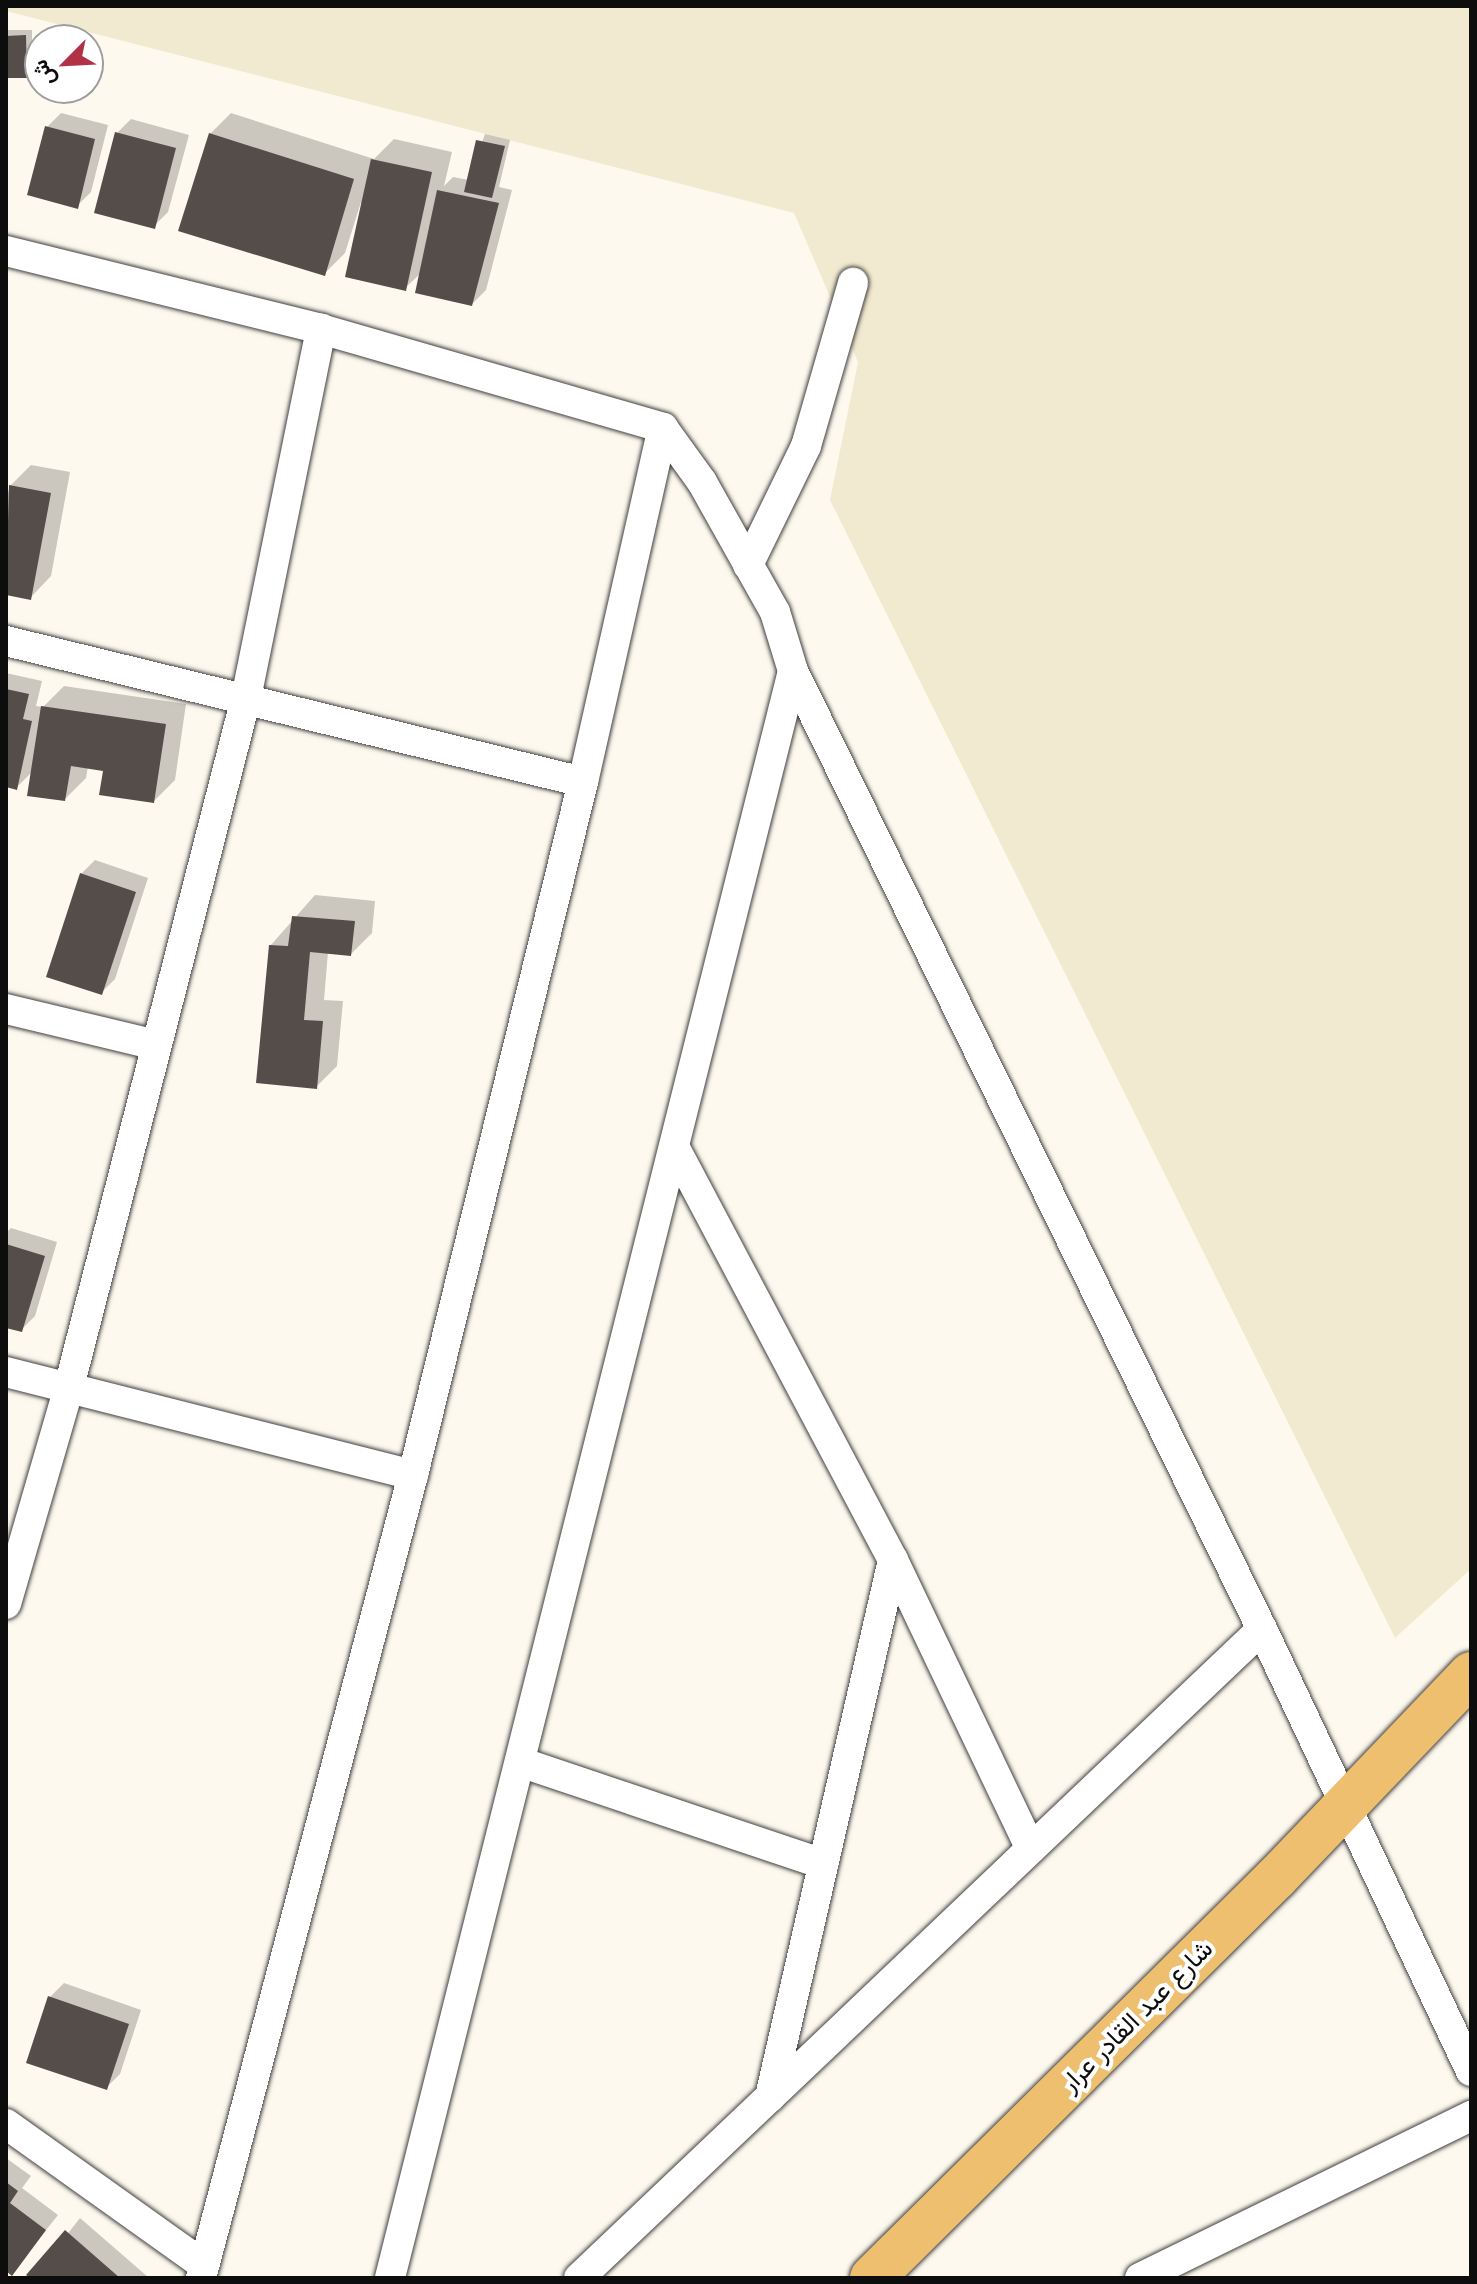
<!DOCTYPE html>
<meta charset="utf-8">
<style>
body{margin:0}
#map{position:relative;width:1477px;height:2284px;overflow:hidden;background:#fef9ee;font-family:"Libre Baskerville",Vazirmatn,serif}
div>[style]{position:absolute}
.farmland>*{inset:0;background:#f1ead0}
.shadow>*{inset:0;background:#0003}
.building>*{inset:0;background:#544d4a}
.roads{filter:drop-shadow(0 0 2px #404040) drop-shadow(0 0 2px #404040)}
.street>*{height:30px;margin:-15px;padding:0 15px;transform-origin:15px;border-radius:15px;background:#fff}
.primary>*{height:44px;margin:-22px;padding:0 22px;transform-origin:22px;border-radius:22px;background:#edbf6f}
span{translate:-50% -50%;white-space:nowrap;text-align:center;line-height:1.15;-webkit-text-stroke:8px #fff;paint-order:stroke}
.street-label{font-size:26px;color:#0d0d0d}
.frame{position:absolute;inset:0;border:8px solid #0d0d0d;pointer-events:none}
.north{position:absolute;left:24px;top:24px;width:80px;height:80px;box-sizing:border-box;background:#fff;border:2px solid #9e9e9e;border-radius:50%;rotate:246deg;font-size:22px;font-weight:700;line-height:32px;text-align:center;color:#0d0d0d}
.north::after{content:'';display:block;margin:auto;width:28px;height:36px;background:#b13147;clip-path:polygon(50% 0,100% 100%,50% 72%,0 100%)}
</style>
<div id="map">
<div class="farmland">
<i style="clip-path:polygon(6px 6px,1471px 6px,1471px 1569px,1395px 1638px,830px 500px,858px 362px,794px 213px,6px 11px)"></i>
</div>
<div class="shadow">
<i style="clip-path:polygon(6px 30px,32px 30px,32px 69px,26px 76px,6px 76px)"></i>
<i style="clip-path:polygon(61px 113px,108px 125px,91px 192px,77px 206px,47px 127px)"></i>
<i style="clip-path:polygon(231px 113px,374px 159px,394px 139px,452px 152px,444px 186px,453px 177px,469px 180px,485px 134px,510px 140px,499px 187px,512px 190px,486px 290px,472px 304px,421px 273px,405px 288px,361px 202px,345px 253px,324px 274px,210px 134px)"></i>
<i style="clip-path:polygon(131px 119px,189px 135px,168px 212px,154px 226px,117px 133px)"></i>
<i style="clip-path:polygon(31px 465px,70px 472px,51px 576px,31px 597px,6px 593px,6px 500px,10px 486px)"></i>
<i style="clip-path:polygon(6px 673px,42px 681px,36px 706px,43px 707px,64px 686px,186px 704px,175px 780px,154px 801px,105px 769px,88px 766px,86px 778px,65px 799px,33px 771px,16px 788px,6px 785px)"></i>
<i style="clip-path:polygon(95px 860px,148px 878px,115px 979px,101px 993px,81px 874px)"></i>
<i style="clip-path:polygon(315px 895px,375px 901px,372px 933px,351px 954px,328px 952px,324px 1000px,343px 1001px,337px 1066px,316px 1087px,270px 946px)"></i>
<i style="clip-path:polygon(11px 1228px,57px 1242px,35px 1316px,21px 1330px,6px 1325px,6px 1233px)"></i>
<i style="clip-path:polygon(64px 1983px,141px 2010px,120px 2074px,106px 2088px,50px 1997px)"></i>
<i style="clip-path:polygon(6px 2158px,31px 2176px,22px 2188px,58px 2215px,12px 2273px,6px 2269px)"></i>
<i style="clip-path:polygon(80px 2218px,148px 2277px,147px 2278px,33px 2278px)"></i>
</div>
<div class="building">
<i style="clip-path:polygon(26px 35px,27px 78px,6px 78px,6px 36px)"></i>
<i style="clip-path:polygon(45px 126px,95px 139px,78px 209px,27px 195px)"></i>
<i style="clip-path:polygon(115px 132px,176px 148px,155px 229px,94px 213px)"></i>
<i style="clip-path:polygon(209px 133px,354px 179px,325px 276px,178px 231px)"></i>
<i style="clip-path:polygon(476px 140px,505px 146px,492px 198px,464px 192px)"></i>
<i style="clip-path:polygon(371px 159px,432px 172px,406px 291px,345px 277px)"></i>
<i style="clip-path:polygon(437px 190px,499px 203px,472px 306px,415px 293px)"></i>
<i style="clip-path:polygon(9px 485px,51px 493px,31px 600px,6px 595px)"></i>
<i style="clip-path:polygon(6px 689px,29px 694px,23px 719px,32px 721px,17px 790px,6px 787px)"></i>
<i style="clip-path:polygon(41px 706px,166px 724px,154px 803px,99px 795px,103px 771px,71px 766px,65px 801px,27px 796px)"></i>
<i style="clip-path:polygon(80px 873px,136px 892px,102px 995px,46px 977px)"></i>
<i style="clip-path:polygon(292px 916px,355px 921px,351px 956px,310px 952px,304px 1020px,323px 1021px,317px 1089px,256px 1083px,269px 945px,288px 946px)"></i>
<i style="clip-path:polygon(6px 1244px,45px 1256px,22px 1332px,6px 1328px)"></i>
<i style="clip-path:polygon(48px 1996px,129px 2024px,107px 2090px,26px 2063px)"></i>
<i style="clip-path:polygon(6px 2182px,18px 2191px,10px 2203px,46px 2230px,12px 2276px,6px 2271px)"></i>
<i style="clip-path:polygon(65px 2230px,120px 2278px,30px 2278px,26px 2275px)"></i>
</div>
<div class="roads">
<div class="street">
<i style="left:6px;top:251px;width:325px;rotate:13.9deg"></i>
<i style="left:321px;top:329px;width:356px;rotate:16.1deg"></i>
<i style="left:663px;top:428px;width:67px;rotate:54.2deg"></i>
<i style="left:702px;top:482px;width:149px;rotate:60.7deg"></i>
<i style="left:775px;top:612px;width:62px;rotate:73deg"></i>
<i style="left:793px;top:671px;width:1657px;rotate:104.08deg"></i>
<i style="left:748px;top:565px;width:132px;rotate:-64deg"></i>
<i style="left:806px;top:446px;width:170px;rotate:-73.9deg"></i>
<i style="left:6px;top:641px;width:594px;rotate:13.73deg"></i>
<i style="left:793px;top:671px;width:1067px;rotate:63.92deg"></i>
<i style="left:1262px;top:1629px;width:489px;rotate:64.7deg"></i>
<i style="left:6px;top:1009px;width:154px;rotate:13.5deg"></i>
<i style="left:6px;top:1372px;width:420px;rotate:14.2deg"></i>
<i style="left:893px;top:1560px;width:320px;rotate:64.5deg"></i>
<i style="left:6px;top:1604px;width:226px;rotate:-73.8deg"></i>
<i style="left:69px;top:1387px;width:711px;rotate:-75.59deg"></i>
<i style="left:246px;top:698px;width:377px;rotate:-78.5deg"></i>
<i style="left:520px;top:1762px;width:320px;rotate:18.6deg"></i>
<i style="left:770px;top:2097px;width:679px;rotate:-43.57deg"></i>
<i style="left:6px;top:2124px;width:243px;rotate:35.5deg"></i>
<i style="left:201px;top:2278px;width:831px;rotate:-75.21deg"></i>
<i style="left:413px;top:1475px;width:714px;rotate:-76.22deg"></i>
<i style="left:583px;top:782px;width:363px;rotate:-77.3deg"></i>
<i style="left:579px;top:2278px;width:263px;rotate:-43.5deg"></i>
<i style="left:770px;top:2097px;width:551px;rotate:-77.1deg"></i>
<i style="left:893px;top:1560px;width:467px;rotate:-117.9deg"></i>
<i style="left:1140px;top:2278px;width:369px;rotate:-26.1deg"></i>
</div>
<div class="primary">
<i style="left:872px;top:2278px;width:570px;rotate:-44.72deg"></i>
<i style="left:1277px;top:1877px;width:281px;rotate:-46.3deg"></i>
</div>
</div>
<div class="street-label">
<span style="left:1137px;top:2016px;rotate:-45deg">شارع عبد القادر عرار</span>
</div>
<div class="frame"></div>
<div class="north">ش</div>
</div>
